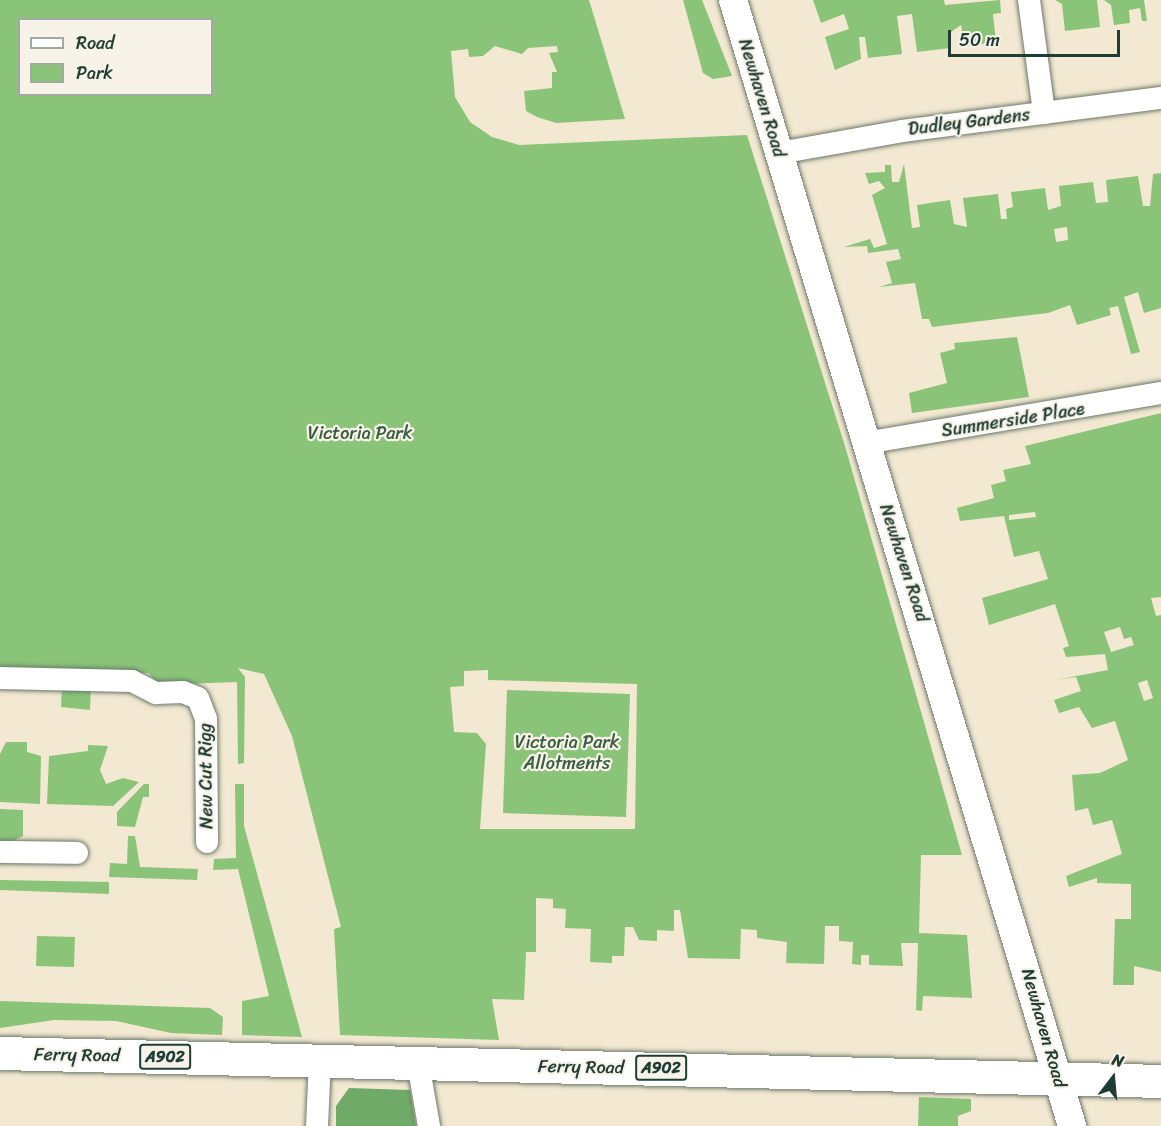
<!DOCTYPE html>
<style>
body{margin:0}
#map{position:relative;width:1161px;height:1126px;overflow:hidden;background:#f3e8d1;font-family:Sriracha,sans-serif}
div>[style]{position:absolute}
.green>*{inset:0;background:#8ac478}
.forest>*{inset:0;background:#6faa68}
.roads{filter:drop-shadow(0 0 2px #69796b) drop-shadow(0 0 2px #69796b)}
.minor>*{height:22px;margin:-11px;padding:0 11px;transform-origin:11px;border-radius:11px;background:#fff}
.tertiary>*{height:28px;margin:-14px;padding:0 14px;transform-origin:14px;border-radius:14px;background:#fff}
.primary>*{height:33px;margin:-16.5px;padding:0 16.5px;transform-origin:16.5px;border-radius:16.5px;background:#fff}
span{translate:-50% -50%;white-space:nowrap;text-align:center;line-height:1.15;-webkit-text-stroke:4.5px #f7f3e8;paint-order:stroke}
.shield-label span{padding:2px 4px;background:#f7f3e8;border:2px solid;border-radius:4px;-webkit-text-stroke-width:0}
.shield-label{font-size:16px;color:#1f3d34;font-weight:700}
.street-label{font-size:18px;color:#1f3d34}
.park-label{font-size:18px;color:#3a5f45}
.legend{position:absolute;left:18px;top:18px;width:195px;height:78px;box-sizing:border-box;background:#f7f3e8;border:2px solid #a1aaa0;margin:0;padding:8px 10px;list-style:none;font-size:18px;color:#1f3d34}
.legend li{display:flex;align-items:center;gap:12px;height:30px}
.legend b{width:30px;border:2px solid #a1aaa0}
.north{position:absolute;left:1083px;top:1048px;width:60px;height:60px;-webkit-text-stroke:4px #f7f3e8;paint-order:stroke;rotate:16deg;font-size:16px;font-weight:700;line-height:24px;text-align:center;color:#1f3d34}
.north::after{content:'';display:block;margin:auto;width:21px;height:27px;background:#1f3d34;clip-path:polygon(50% 0,100% 100%,50% 72%,0 100%)}
.scale{position:absolute;left:948px;top:30px;width:172px;height:27px;box-sizing:border-box;border:3px solid #1f3d34;border-top:0;padding-left:8px;font-size:18px;line-height:21px;white-space:nowrap;color:#1f3d34;-webkit-text-stroke:4px #f7f3e8;paint-order:stroke}
</style>
<div id="map">
<div class="green">
<i style="clip-path:polygon(evenodd,0 0,589px 0,625px 119px,556px 123px,537px 117px,526px 111px,524px 91px,552px 88px,552px 72px,557px 72px,549px 53px,558px 52px,557px 46px,528px 48px,522px 54px,495px 46px,483px 56px,469px 57px,468px 49px,451px 51px,455px 97px,470px 122px,492px 137px,519px 145px,747px 135px,845px 446px,962px 855px,921px 855px,919px 933px,967px 935px,972px 998px,923px 996px,922px 1011px,916px 1010px,918px 943px,901px 943px,903px 966px,869px 965px,869px 955px,861px 955px,861px 965px,852px 964px,853px 942px,839px 941px,839px 926px,825px 926px,824px 964px,786px 963px,787px 942px,757px 938px,757px 930px,741px 929px,740px 959px,688px 958px,680px 910px,674px 910px,674px 931px,657px 930px,657px 941px,639px 940px,633px 927px,625px 927px,624px 956px,612px 956px,612px 963px,590px 962px,591px 929px,565px 928px,566px 909px,553px 908px,553px 899px,536px 898px,536px 952px,526px 952px,524px 1000px,492px 999px,499px 1040px,340px 1035px,334px 929px,341px 927px,292px 736px,264px 674px,238px 668px,245px 677px,244px 763px,238px 764px,237px 682px,158px 685px,149px 673px,39px 670px,0 675px,0 0,20px 20px,212px 20px,212px 94px,20px 94px,20px 20px,0 0,488px 670px,488px 680px,637px 684px,635px 829px,480px 829px,486px 744px,477px 733px,454px 732px,450px 687px,464px 686px,464px 671px,488px 670px)"></i>
<i style="clip-path:polygon(683px 0,702px 0,732px 76px,713px 79px,703px 73px)"></i>
<i style="clip-path:polygon(813px 0,944px 0,945px 5px,1000px 0,1001px 13px,993px 14px,996px 42px,965px 46px,961px 25px,948px 34px,950px 48px,917px 52px,912px 14px,897px 16px,902px 54px,868px 58px,865px 37px,859px 37px,861px 59px,835px 70px,825px 37px,849px 29px,844px 14px,821px 23px)"></i>
<i style="clip-path:polygon(1055px 0,1097px 0,1100px 27px,1065px 31px,1062px 4px)"></i>
<i style="clip-path:polygon(1104px 0,1144px 0,1147px 21px,1142px 21px,1140px 8px,1129px 10px,1130px 23px,1114px 25px,1111px 5px)"></i>
<i style="clip-path:polygon(evenodd,904px 164px,912px 228px,920px 227px,917px 205px,950px 200px,954px 224px,967px 227px,963px 198px,998px 194px,1001px 219px,1007px 219px,1006px 209px,1013px 207px,1011px 192px,1045px 188px,1048px 210px,1061px 206px,1059px 186px,1093px 182px,1096px 203px,1108px 202px,1106px 180px,1138px 176px,1143px 206px,1150px 206px,1153px 174px,1161px 173px,1161px 308px,1144px 313px,1138px 292px,1124px 297px,1140px 352px,1131px 354px,1118px 306px,1109px 308px,1111px 315px,1077px 325px,1070px 305px,1048px 313px,932px 327px,929px 319px,922px 319px,915px 283px,879px 287px,892px 283px,886px 262px,901px 259px,898px 249px,868px 253px,867px 246px,844px 247px,870px 239px,874px 248px,887px 244px,872px 195px,885px 188px,879px 181px,869px 184px,865px 173px,885px 172px,885px 165px,891px 165px,892px 182px,899px 182px,904px 164px,1067px 227px,1068px 240px,1056px 242px,1054px 229px,1067px 227px)"></i>
<i style="clip-path:polygon(1017px 337px,1029px 397px,912px 413px,909px 393px,947px 383px,940px 353px,955px 349px,954px 343px)"></i>
<i style="clip-path:polygon(evenodd,1161px 413px,1161px 597px,1151px 598px,1156px 616px,1161px 615px,1161px 972px,1134px 966px,1134px 985px,1113px 985px,1115px 919px,1131px 919px,1131px 884px,1097px 883px,1097px 878px,1069px 887px,1066px 876px,1122px 854px,1112px 820px,1093px 825px,1088px 808px,1075px 811px,1072px 775px,1100px 773px,1128px 760px,1115px 721px,1092px 728px,1079px 707px,1059px 713px,1054px 700px,1081px 691px,1076px 677px,1056px 680px,1108px 670px,1105px 654px,1066px 657px,1063px 648px,1069px 646px,1055px 604px,989px 625px,982px 598px,1048px 579px,1039px 551px,1014px 557px,1004px 516px,960px 521px,957px 508px,994px 498px,991px 485px,1006px 481px,1003px 470px,1031px 464px,1025px 446px,1161px 413px,1035px 512px,1036px 517px,1009px 520px,1009px 515px,1035px 512px,1161px 413px,1120px 627px,1124px 639px,1131px 637px,1134px 645px,1111px 652px,1104px 632px,1120px 627px,1161px 413px,1147px 680px,1153px 698px,1144px 701px,1138px 683px,1147px 680px)"></i>
<i style="clip-path:polygon(62px 685px,91px 686px,90px 710px,61px 707px)"></i>
<i style="clip-path:polygon(507px 690px,630px 694px,626px 817px,503px 813px)"></i>
<i style="clip-path:polygon(6px 742px,27px 742px,27px 752px,41px 756px,40px 804px,0 802px,0 754px)"></i>
<i style="clip-path:polygon(88px 745px,108px 746px,100px 770px,106px 784px,123px 778px,139px 782px,113px 806px,47px 804px,49px 756px,88px 751px)"></i>
<i style="clip-path:polygon(144px 784px,149px 784px,149px 797px,143px 797px,135px 827px,117px 826px,117px 812px)"></i>
<i style="clip-path:polygon(235px 784px,244px 784px,244px 826px,302px 1037px,242px 1035px,242px 1001px,269px 996px,238px 869px,213px 870px,214px 859px,236px 858px)"></i>
<i style="clip-path:polygon(0 809px,23px 810px,23px 836px,0 847px)"></i>
<i style="clip-path:polygon(128px 836px,135px 836px,140px 867px,198px 869px,197px 880px,109px 877px,110px 863px,127px 864px)"></i>
<i style="clip-path:polygon(0 880px,109px 882px,109px 894px,0 890px)"></i>
<i style="clip-path:polygon(37px 936px,75px 937px,74px 967px,36px 966px)"></i>
<i style="clip-path:polygon(0 1001px,210px 1008px,223px 1017px,222px 1035px,171px 1033px,116px 1021px,54px 1020px,0 1028px)"></i>
<i style="clip-path:polygon(919px 1097px,971px 1099px,971px 1111px,958px 1116px,958px 1126px,918px 1126px)"></i>
</div>
<div class="forest">
<i style="clip-path:polygon(349px 1088px,410px 1090px,416px 1126px,336px 1126px,336px 1106px)"></i>
</div>
<div class="roads">
<div class="minor">
<i style="left:1029px;top:0;width:114px;rotate:82.4deg"></i>
<i style="left:779px;top:153px;width:125px;rotate:-10.1deg"></i>
<i style="left:902px;top:131px;width:261px;rotate:-7.3deg"></i>
<i style="left:865px;top:443px;width:300px;rotate:-9.6deg"></i>
<i style="left:0;top:678px;width:132px;rotate:1.3deg"></i>
<i style="left:132px;top:681px;width:27px;rotate:27deg"></i>
<i style="left:156px;top:693px;width:27px;rotate:-2deg"></i>
<i style="left:183px;top:692px;width:16px;rotate:22deg"></i>
<i style="left:198px;top:698px;width:22px;rotate:69deg"></i>
<i style="left:206px;top:719px;width:123px;rotate:89.5deg"></i>
<i style="left:0;top:852px;width:77px;rotate:0.7deg"></i>
<i style="left:418px;top:1063px;width:64px;rotate:80.1deg"></i>
<i style="left:317px;top:1126px;width:66px;rotate:-87.4deg"></i>
</div>
<div class="tertiary">
<i style="left:733px;top:0;width:1176px;rotate:73.24deg"></i>
</div>
<div class="primary">
<i style="left:0;top:1053px;width:1161px;rotate:1.38deg"></i>
</div>
</div>
<div class="shield-label">
<span style="left:165px;top:1057px">A902</span>
<span style="left:661px;top:1068px">A902</span>
</div>
<div class="street-label">
<span style="left:762px;top:98px;rotate:73deg">Newhaven Road</span>
<span style="left:969px;top:122px;rotate:-7deg">Dudley Gardens</span>
<span style="left:1013px;top:420px;rotate:-9deg">Summerside Place</span>
<span style="left:904px;top:563px;rotate:72deg">Newhaven Road</span>
<span style="left:206px;top:776px;rotate:-91deg">New Cut Rigg</span>
<span style="left:1044px;top:1028px;rotate:74deg">Newhaven Road</span>
<span style="left:77px;top:1055px;rotate:1deg">Ferry Road</span>
<span style="left:581px;top:1067px;rotate:1deg">Ferry Road</span>
</div>
<div class="park-label">
<span style="left:360px;top:433px">Victoria Park</span>
<span style="left:567px;top:753px">Victoria Park<br>Allotments</span>
</div>
<ul class="legend">
<li><b style="height:8px;background:#fff"></b>Road</li>
<li><b style="height:16px;background:#8ac478"></b>Park</li>
</ul>
<div class="north">N</div>
<div class="scale">50 m</div>
</div>
